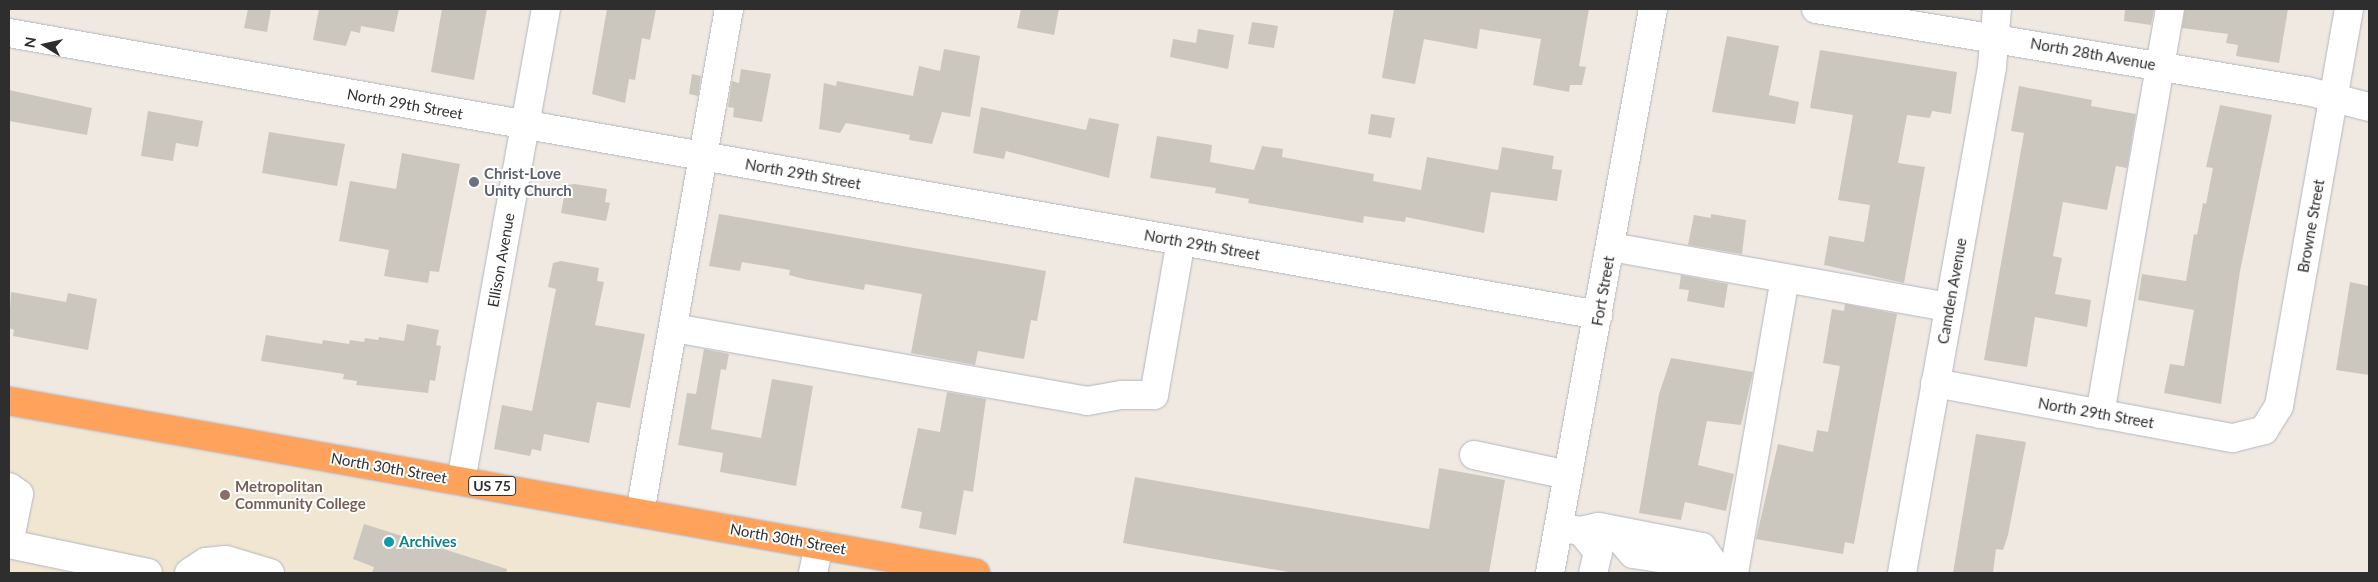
<!DOCTYPE html>
<style>
body{margin:0}
#map{position:relative;width:2378px;height:582px;overflow:hidden;background:#efe9e1;font-family:Lato,sans-serif}
div>[style]{position:absolute}
.education>*{inset:0;background:#f0e6d1}
.building>*{inset:0;background:#cbc7bf}
.roads{filter:drop-shadow(0 0 1px #b4b7c1) drop-shadow(0 0 1px #b4b7c1)}
.minor>*{height:28px;margin:-14px;padding:0 14px;transform-origin:14px;border-radius:14px;background:#fff}
.highway>*{height:28px;margin:-14px;padding:0 14px;transform-origin:14px;border-radius:14px;background:#ffa35c}
.dots>*{width:14px;height:14px;translate:-50% -50%;box-sizing:border-box;border:2px solid #fff;border-radius:50%}
span{translate:-50% -50%;white-space:nowrap;text-align:center;line-height:1.15;-webkit-text-stroke:4px #fff;paint-order:stroke}
.shield-label span{padding:1px 4px;background:#fff;border:1px solid;border-radius:4px;-webkit-text-stroke-width:0}
.shield-label{font-size:14px;color:#2e2e2e;font-weight:700}
.street-label{font-size:15px;color:#2e2e2e}
.worship-label{font-size:15px;color:#5b616d;font-weight:700}
.left{translate:0 -50%;text-align:left}
.education-label{font-size:15px;color:#785e54;font-weight:700}
.culture-label{font-size:15px;color:#0d838f;font-weight:700}
.frame{position:absolute;inset:0;border:10px solid #2e2e2e;pointer-events:none}
.north{position:absolute;left:20px;top:20px;width:50px;height:50px;-webkit-text-stroke:4px #fff;paint-order:stroke;rotate:280deg;font-size:14px;font-weight:700;line-height:20px;text-align:center;color:#2e2e2e}
.north::after{content:'';display:block;margin:auto;width:18px;height:22px;background:#2e2e2e;clip-path:polygon(50% 0,100% 100%,50% 72%,0 100%)}
</style>
<div id="map">
<div class="education">
<i style="clip-path:polygon(9px 416px,873px 573px,9px 573px)"></i>
</div>
<div class="building">
<i style="clip-path:polygon(248px 9px,271px 9px,267px 32px,244px 28px)"></i>
<i style="clip-path:polygon(319px 9px,399px 9px,394px 32px,361px 26px,360px 33px,351px 31px,346px 46px,313px 40px)"></i>
<i style="clip-path:polygon(442px 9px,487px 9px,474px 80px,431px 72px)"></i>
<i style="clip-path:polygon(607px 9px,656px 9px,650px 40px,642px 38px,635px 80px,629px 79px,625px 103px,592px 94px)"></i>
<i style="clip-path:polygon(1021px 9px,1059px 9px,1054px 35px,1017px 28px)"></i>
<i style="clip-path:polygon(1394px 9px,1589px 9px,1579px 66px,1586px 67px,1582px 85px,1570px 85px,1569px 92px,1533px 85px,1541px 39px,1480px 29px,1477px 49px,1424px 39px,1415px 84px,1382px 78px)"></i>
<i style="clip-path:polygon(2125px 9px,2154px 9px,2151px 25px,2124px 21px)"></i>
<i style="clip-path:polygon(2185px 9px,2288px 9px,2279px 63px,2236px 56px,2238px 45px,2226px 43px,2228px 34px,2182px 28px)"></i>
<i style="clip-path:polygon(1252px 22px,1278px 26px,1274px 48px,1248px 44px)"></i>
<i style="clip-path:polygon(1198px 29px,1234px 35px,1228px 69px,1170px 57px,1173px 39px,1196px 43px)"></i>
<i style="clip-path:polygon(1727px 36px,1779px 46px,1769px 95px,1799px 102px,1795px 124px,1712px 112px)"></i>
<i style="clip-path:polygon(944px 49px,980px 56px,970px 117px,942px 112px,932px 144px,909px 140px,910px 135px,846px 123px,840px 133px,819px 129px,824px 83px,836px 86px,837px 81px,913px 96px,919px 66px,940px 71px)"></i>
<i style="clip-path:polygon(1820px 50px,1957px 72px,1951px 114px,1932px 111px,1930px 118px,1907px 115px,1898px 163px,1925px 167px,1904px 283px,1824px 265px,1829px 236px,1864px 242px,1870px 205px,1838px 200px,1853px 115px,1810px 108px)"></i>
<i style="clip-path:polygon(741px 69px,771px 74px,762px 122px,733px 117px,734px 108px,728px 107px,732px 81px,739px 83px)"></i>
<i style="clip-path:polygon(692px 74px,701px 76px,698px 96px,689px 94px)"></i>
<i style="clip-path:polygon(2019px 86px,2092px 100px,2091px 106px,2136px 114px,2127px 168px,2116px 166px,2107px 210px,2063px 202px,2053px 256px,2062px 258px,2055px 294px,2091px 300px,2087px 327px,2035px 317px,2027px 367px,1984px 360px,2024px 133px,2011px 131px)"></i>
<i style="clip-path:polygon(9px 90px,92px 108px,87px 135px,9px 121px)"></i>
<i style="clip-path:polygon(2220px 105px,2272px 115px,2240px 271px,2221px 404px,2164px 393px,2170px 364px,2184px 366px,2194px 310px,2138px 300px,2142px 274px,2186px 281px,2194px 234px,2197px 235px,2203px 203px,2206px 204px,2213px 168px,2206px 167px)"></i>
<i style="clip-path:polygon(981px 107px,1086px 130px,1089px 118px,1119px 124px,1109px 178px,1006px 151px,1004px 159px,973px 153px)"></i>
<i style="clip-path:polygon(148px 111px,203px 121px,198px 147px,176px 143px,173px 161px,141px 156px)"></i>
<i style="clip-path:polygon(1371px 114px,1395px 118px,1391px 138px,1368px 134px)"></i>
<i style="clip-path:polygon(269px 132px,345px 144px,337px 186px,262px 173px)"></i>
<i style="clip-path:polygon(1157px 136px,1212px 145px,1210px 162px,1254px 170px,1262px 146px,1283px 149px,1282px 157px,1374px 174px,1373px 181px,1421px 190px,1427px 157px,1498px 170px,1502px 147px,1554px 156px,1552px 169px,1562px 170px,1557px 201px,1491px 192px,1484px 233px,1406px 217px,1405px 222px,1364px 216px,1363px 223px,1248px 203px,1249px 199px,1215px 193px,1216px 188px,1150px 178px)"></i>
<i style="clip-path:polygon(402px 153px,460px 164px,439px 272px,430px 271px,428px 283px,384px 276px,389px 250px,339px 241px,350px 181px,396px 189px)"></i>
<i style="clip-path:polygon(575px 184px,607px 189px,605px 202px,610px 203px,606px 221px,561px 213px,566px 185px)"></i>
<i style="clip-path:polygon(719px 214px,1046px 271px,1037px 321px,1031px 320px,1024px 359px,978px 351px,975px 365px,911px 353px,922px 294px,865px 284px,864px 290px,804px 279px,789px 275px,790px 270px,742px 262px,740px 271px,709px 266px)"></i>
<i style="clip-path:polygon(1711px 214px,1746px 220px,1742px 254px,1688px 245px,1694px 215px,1711px 218px)"></i>
<i style="clip-path:polygon(561px 261px,599px 268px,597px 281px,604px 282px,595px 325px,645px 334px,630px 408px,597px 402px,589px 443px,544px 434px,541px 451px,532px 449px,530px 456px,494px 449px,502px 405px,532px 411px,556px 289px,548px 287px,553px 263px)"></i>
<i style="clip-path:polygon(1681px 275px,1728px 284px,1724px 308px,1687px 301px,1689px 290px,1679px 289px)"></i>
<i style="clip-path:polygon(2350px 282px,2369px 286px,2369px 375px,2336px 370px)"></i>
<i style="clip-path:polygon(11px 292px,66px 302px,68px 293px,97px 299px,88px 350px,13px 336px,14px 330px,9px 328px)"></i>
<i style="clip-path:polygon(1845px 304px,1897px 314px,1854px 544px,1845px 542px,1843px 554px,1756px 539px,1778px 444px,1813px 452px,1817px 430px,1828px 432px,1840px 366px,1823px 363px,1832px 309px,1844px 311px)"></i>
<i style="clip-path:polygon(407px 324px,439px 330px,436px 345px,441px 346px,435px 381px,430px 380px,428px 393px,356px 385px,357px 381px,343px 379px,344px 374px,261px 361px,266px 335px,322px 344px,323px 340px,349px 344px,350px 340px,364px 342px,365px 338px,378px 340px,379px 337px,404px 341px)"></i>
<i style="clip-path:polygon(704px 349px,729px 354px,726px 370px,721px 369px,711px 429px,761px 438px,772px 379px,813px 386px,796px 486px,720px 472px,723px 453px,678px 445px,687px 393px,696px 394px)"></i>
<i style="clip-path:polygon(1671px 358px,1753px 372px,1741px 425px,1707px 421px,1698px 465px,1734px 474px,1726px 511px,1685px 502px,1681px 520px,1639px 513px,1659px 394px)"></i>
<i style="clip-path:polygon(947px 392px,986px 399px,973px 492px,964px 490px,956px 535px,919px 528px,922px 512px,901px 508px,918px 428px,940px 432px)"></i>
<i style="clip-path:polygon(1976px 434px,2026px 442px,2008px 535px,2003px 550px,1996px 549px,1993px 573px,1953px 573px)"></i>
<i style="clip-path:polygon(1439px 468px,1505px 480px,1489px 573px,1294px 573px,1123px 543px,1135px 477px,1429px 529px)"></i>
<i style="clip-path:polygon(364px 524px,507px 569px,506px 573px,372px 573px,374px 567px,353px 559px)"></i>
</div>
<div class="roads">
<div class="minor">
<i style="left:1816px;top:9px;width:498px;rotate:9.5deg"></i>
<i style="left:2307px;top:91px;width:64px;rotate:14.5deg"></i>
<i style="left:9px;top:33px;width:1614px;rotate:10.06deg"></i>
<i style="left:1611px;top:247px;width:343px;rotate:10.1deg"></i>
<i style="left:674px;top:328px;width:419px;rotate:10deg"></i>
<i style="left:1087px;top:401px;width:36px;rotate:-10deg"></i>
<i style="left:1122px;top:395px;width:32px"></i>
<i style="left:1154px;top:395px;width:156px;rotate:-80.1deg"></i>
<i style="left:1935px;top:383px;width:303px;rotate:10.5deg"></i>
<i style="left:2233px;top:438px;width:32px;rotate:-14deg"></i>
<i style="left:2264px;top:430px;width:28px;rotate:-58deg"></i>
<i style="left:2279px;top:406px;width:403px;rotate:-80deg"></i>
<i style="left:2100px;top:414px;width:411px;rotate:-80.2deg"></i>
<i style="left:1474px;top:455px;width:96px;rotate:12deg"></i>
<i style="left:461px;top:481px;width:480px;rotate:-79.8deg"></i>
<i style="left:9px;top:487px;width:12px;rotate:35deg"></i>
<i style="left:19px;top:494px;width:51px;rotate:101.3deg"></i>
<i style="left:640px;top:513px;width:512px;rotate:-79.99deg"></i>
<i style="left:1567px;top:529px;width:14px;rotate:8deg"></i>
<i style="left:1581px;top:531px;width:27px;rotate:51deg"></i>
<i style="left:1598px;top:552px;width:22px;rotate:103deg"></i>
<i style="left:1603px;top:529px;width:16px;rotate:27deg"></i>
<i style="left:1617px;top:536px;width:24px;rotate:48deg"></i>
<i style="left:1633px;top:554px;width:60px;rotate:8.7deg"></i>
<i style="left:1692px;top:563px;width:8px;rotate:67deg"></i>
<i style="left:1581px;top:531px;width:18px;rotate:-13deg"></i>
<i style="left:1599px;top:527px;width:105px;rotate:11deg"></i>
<i style="left:1702px;top:547px;width:19px;rotate:55deg"></i>
<i style="left:1713px;top:563px;width:10px;rotate:96deg"></i>
<i style="left:9px;top:544px;width:142px;rotate:11.8deg"></i>
<i style="left:189px;top:573px;width:20px;rotate:-33deg"></i>
<i style="left:206px;top:562px;width:20px;rotate:-6deg"></i>
<i style="left:226px;top:560px;width:46px;rotate:16.5deg"></i>
<i style="left:813px;top:573px;width:29px;rotate:-78deg"></i>
<i style="left:1550px;top:573px;width:573px;rotate:-79.65deg"></i>
<i style="left:1734px;top:573px;width:299px;rotate:-80.2deg"></i>
<i style="left:1902px;top:573px;width:514px;rotate:-79.91deg"></i>
<i style="left:1992px;top:67px;width:58px;rotate:-85.1deg"></i>
</div>
<div class="highway">
<i style="left:9px;top:401px;width:982px;rotate:10.09deg"></i>
</div>
</div>
<div class="dots">
<i style="left:474px;top:182px;background:#6b7280"></i>
<i style="left:225px;top:495px;background:#8d6e63"></i>
<i style="left:389px;top:542px;background:#0f9aa8"></i>
</div>
<div class="shield-label">
<span style="left:492px;top:486px">US 75</span>
</div>
<div class="street-label">
<span style="left:2093px;top:54px;rotate:10deg">North 28th Avenue</span>
<span style="left:405px;top:104px;rotate:10deg">North 29th Street</span>
<span style="left:803px;top:174px;rotate:10deg">North 29th Street</span>
<span style="left:2311px;top:226px;rotate:-80deg">Browne Street</span>
<span style="left:1202px;top:245px;rotate:10deg">North 29th Street</span>
<span style="left:501px;top:260px;rotate:-80deg">Ellison Avenue</span>
<span style="left:1603px;top:291px;rotate:-80deg">Fort Street</span>
<span style="left:1952px;top:291px;rotate:-80deg">Camden Avenue</span>
<span style="left:2096px;top:413px;rotate:10deg">North 29th Street</span>
<span style="left:389px;top:468px;rotate:10deg">North 30th Street</span>
<span style="left:788px;top:539px;rotate:10deg">North 30th Street</span>
</div>
<div class="worship-label">
<span class="left" style="left:484px;top:182px">Christ-Love<br>Unity Church</span>
</div>
<div class="education-label">
<span class="left" style="left:235px;top:495px">Metropolitan<br>Community College</span>
</div>
<div class="culture-label">
<span class="left" style="left:399px;top:542px">Archives</span>
</div>
<div class="frame"></div>
<div class="north">N</div>
</div>
